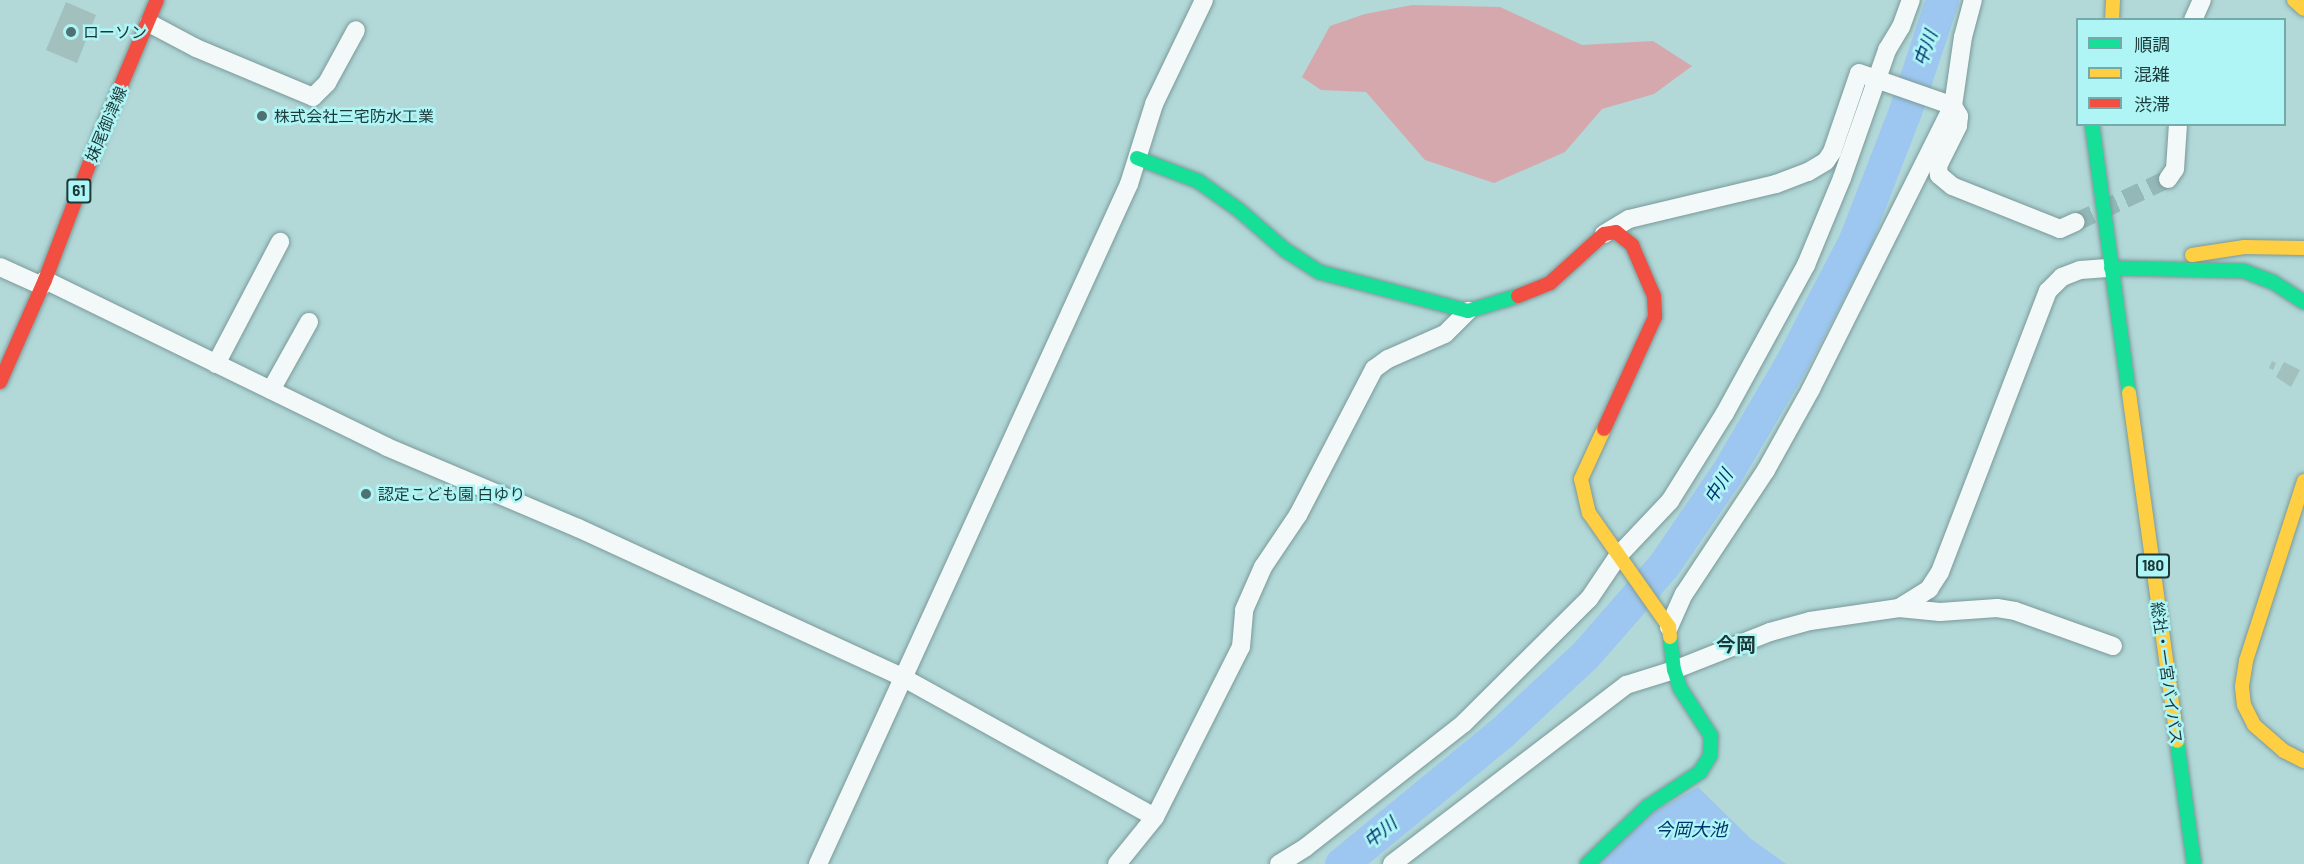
<!DOCTYPE html>
<meta charset="utf-8">
<style>
body{margin:0}
#map{position:relative;width:2304px;height:864px;overflow:hidden;background:#b2d8d8;font-family:Barlow,"Noto Sans JP",sans-serif}
div>[style]{position:absolute}
.green>*{inset:0;background:#d5a8ad}
.water>*{inset:0;background:#9dc7f0}
.river>*{height:33px;margin:-16.5px;padding:0 16.5px;transform-origin:16.5px;border-radius:16.5px;background:#9dc7f0}
.building>*{inset:0;background:#a2c0bd}
.street-tunnel>*{height:18px;margin-top:-9px;transform-origin:0;background:repeating-linear-gradient(90deg,#94b8b8 0 18px,transparent 0 27px)}
.roads{filter:drop-shadow(0 0 2px #7b9999) drop-shadow(0 0 2px #7b9999)}
.street>*{height:18px;margin:-9px;padding:0 9px;transform-origin:9px;border-radius:9px;background:#f3f9f9}
.fast>*{height:14px;margin:-7px;padding:0 7px;transform-origin:7px;border-radius:7px;background:#16e098}
.slow>*{height:14px;margin:-7px;padding:0 7px;transform-origin:7px;border-radius:7px;background:#ffcf43}
.jam>*{height:14px;margin:-7px;padding:0 7px;transform-origin:7px;border-radius:7px;background:#f24e42}
.dots>*{width:16px;height:16px;translate:-50% -50%;box-sizing:border-box;border:3px solid #aff5f5;border-radius:50%}
span{translate:-50% -50%;white-space:nowrap;text-align:center;line-height:1.15;-webkit-text-stroke:5px #aff5f5;paint-order:stroke}
.shield-label span{padding:2px 4px;background:#aff5f5;border:2px solid;border-radius:4px;-webkit-text-stroke-width:0}
.shield-label{font-size:15px;color:#1c3939;font-weight:700}
.poi-label{font-size:16px;color:#1c3939}
.left{translate:0 -50%;text-align:left}
.street-label{font-size:16px;color:#1c3939}
.water-label{font-size:18px;color:#00336e;font-style:italic}
.quarter-label{font-size:20px;color:#1c3939;font-weight:700}
.legend{position:absolute;left:2076px;top:18px;width:210px;height:108px;box-sizing:border-box;background:#aff5f5;border:2px solid #74aaaa;margin:0;padding:8px 10px;list-style:none;font-size:18px;color:#1c3939}
.legend li{display:flex;align-items:center;gap:12px;height:30px}
.legend b{width:30px;border:2px solid #74aaaa}
</style>
<div id="map">
<div class="green">
<i style="clip-path:polygon(1412px 5px,1500px 7px,1582px 45px,1653px 41px,1692px 66px,1654px 94px,1602px 109px,1565px 152px,1494px 183px,1425px 160px,1366px 92px,1321px 90px,1302px 77px,1330px 26px,1365px 14px)"></i>
</div>
<div class="water">
<i style="clip-path:polygon(1698px 787px,1750px 838px,1786px 864px,1596px 864px,1637px 822px)"></i>
</div>
<div class="river">
<i style="left:1341px;top:864px;width:207px;rotate:-39.3deg"></i>
<i style="left:1501px;top:733px;width:115px;rotate:-42.9deg"></i>
<i style="left:1585px;top:655px;width:118px;rotate:-48.8deg"></i>
<i style="left:1663px;top:566px;width:112px;rotate:-55.6deg"></i>
<i style="left:1726px;top:474px;width:126px;rotate:-59.6deg"></i>
<i style="left:1790px;top:365px;width:141px;rotate:-62.5deg"></i>
<i style="left:1855px;top:240px;width:138px;rotate:-68.8deg"></i>
<i style="left:1905px;top:111px;width:117px;rotate:-71.6deg"></i>
</div>
<div class="building">
<i style="clip-path:polygon(66px 2px,96px 15px,77px 63px,46px 50px)"></i>
<i style="clip-path:polygon(2272px 361px,2276px 363px,2273px 370px,2269px 368px)"></i>
<i style="clip-path:polygon(2284px 362px,2300px 370px,2291px 387px,2276px 377px)"></i>
</div>
<div class="street-tunnel">
<i style="left:2076px;top:222px;width:102px;rotate:-25.1deg"></i>
</div>
<div class="roads">
<div class="street">
<i style="left:2193px;top:20px;width:22px;rotate:-66deg"></i>
<i style="left:149px;top:23px;width:53px;rotate:28deg"></i>
<i style="left:196px;top:48px;width:127px;rotate:22.7deg"></i>
<i style="left:313px;top:97px;width:20px;rotate:-45deg"></i>
<i style="left:327px;top:83px;width:60px;rotate:-61.3deg"></i>
<i style="left:2168px;top:179px;width:12px;rotate:-55deg"></i>
<i style="left:2175px;top:169px;width:45px;rotate:-86.2deg"></i>
<i style="left:1604px;top:234px;width:29px;rotate:-31deg"></i>
<i style="left:1629px;top:219px;width:151px;rotate:-13.4deg"></i>
<i style="left:1776px;top:184px;width:34px;rotate:-21deg"></i>
<i style="left:1808px;top:172px;width:21px;rotate:-31deg"></i>
<i style="left:1826px;top:161px;width:11px;rotate:-56deg"></i>
<i style="left:1832px;top:152px;width:83px;rotate:-71.1deg"></i>
<i style="left:1859px;top:73px;width:100px;rotate:19.3deg"></i>
<i style="left:1953px;top:106px;width:12px;rotate:59deg"></i>
<i style="left:1959px;top:116px;width:10px;rotate:96deg"></i>
<i style="left:1958px;top:126px;width:45px;rotate:116.6deg"></i>
<i style="left:1938px;top:166px;width:9px;rotate:84deg"></i>
<i style="left:1939px;top:175px;width:17px;rotate:40deg"></i>
<i style="left:1952px;top:186px;width:116px;rotate:21.7deg"></i>
<i style="left:2060px;top:229px;width:17px;rotate:-24deg"></i>
<i style="left:0;top:267px;width:46px;rotate:24.3deg"></i>
<i style="left:45px;top:280px;width:381px;rotate:26deg"></i>
<i style="left:387px;top:447px;width:207px;rotate:23deg"></i>
<i style="left:578px;top:528px;width:357px;rotate:24.7deg"></i>
<i style="left:902px;top:677px;width:289px;rotate:29deg"></i>
<i style="left:216px;top:364px;width:138px;rotate:-62.3deg"></i>
<i style="left:271px;top:390px;width:78px;rotate:-60.8deg"></i>
<i style="left:1899px;top:608px;width:41px;rotate:5.6deg"></i>
<i style="left:1940px;top:612px;width:57px;rotate:-4deg"></i>
<i style="left:1997px;top:608px;width:18px;rotate:9deg"></i>
<i style="left:2015px;top:611px;width:104px;rotate:19.7deg"></i>
<i style="left:1669px;top:627px;width:36px;rotate:-66deg"></i>
<i style="left:1684px;top:594px;width:149px;rotate:-56.5deg"></i>
<i style="left:1766px;top:470px;width:93px;rotate:-60.9deg"></i>
<i style="left:1811px;top:389px;width:317px;rotate:-63.4deg"></i>
<i style="left:1953px;top:106px;width:70px;rotate:-81.8deg"></i>
<i style="left:1963px;top:37px;width:38px;rotate:-75deg"></i>
<i style="left:818px;top:864px;width:748px;rotate:-65.42deg"></i>
<i style="left:1129px;top:184px;width:84px;rotate:-72.6deg"></i>
<i style="left:1154px;top:104px;width:115px;rotate:-64.3deg"></i>
<i style="left:1117px;top:864px;width:60px;rotate:-51deg"></i>
<i style="left:1155px;top:817px;width:191px;rotate:-63.2deg"></i>
<i style="left:1241px;top:647px;width:37px;rotate:-85deg"></i>
<i style="left:1244px;top:610px;width:47px;rotate:-66.2deg"></i>
<i style="left:1263px;top:567px;width:63px;rotate:-56.1deg"></i>
<i style="left:1298px;top:515px;width:165px;rotate:-62.5deg"></i>
<i style="left:1374px;top:369px;width:17px;rotate:-36deg"></i>
<i style="left:1388px;top:359px;width:62px;rotate:-23.7deg"></i>
<i style="left:1445px;top:334px;width:33px;rotate:-45deg"></i>
<i style="left:1279px;top:864px;width:32px;rotate:-32deg"></i>
<i style="left:1306px;top:847px;width:201px;rotate:-38.1deg"></i>
<i style="left:1464px;top:723px;width:176px;rotate:-44.8deg"></i>
<i style="left:1589px;top:599px;width:52px;rotate:-56deg"></i>
<i style="left:1618px;top:556px;width:76px;rotate:-46.6deg"></i>
<i style="left:1670px;top:501px;width:104px;rotate:-58deg"></i>
<i style="left:1725px;top:413px;width:169px;rotate:-61.3deg"></i>
<i style="left:1806px;top:265px;width:94px;rotate:-67.5deg"></i>
<i style="left:1842px;top:178px;width:136px;rotate:-70.6deg"></i>
<i style="left:1887px;top:50px;width:27px;rotate:-59deg"></i>
<i style="left:1901px;top:27px;width:29px;rotate:-70deg"></i>
<i style="left:1392px;top:864px;width:295px;rotate:-37.4deg"></i>
<i style="left:1626px;top:685px;width:50px;rotate:-17.4deg"></i>
<i style="left:1674px;top:670px;width:103px;rotate:-21.6deg"></i>
<i style="left:1770px;top:632px;width:41px;rotate:-15.4deg"></i>
<i style="left:1810px;top:621px;width:90px;rotate:-8.3deg"></i>
<i style="left:1899px;top:608px;width:36px;rotate:-32deg"></i>
<i style="left:1929px;top:589px;width:20px;rotate:-57deg"></i>
<i style="left:1940px;top:572px;width:301px;rotate:-69deg"></i>
<i style="left:2048px;top:291px;width:20px;rotate:-45deg"></i>
<i style="left:2062px;top:277px;width:19px;rotate:-21deg"></i>
<i style="left:2080px;top:270px;width:31px;rotate:-4deg"></i>
</div>
<div class="fast">
<i style="left:2092px;top:124px;width:272px;rotate:82.2deg"></i>
<i style="left:1137px;top:158px;width:65px;rotate:20.7deg"></i>
<i style="left:1198px;top:181px;width:50px;rotate:35.3deg"></i>
<i style="left:1239px;top:210px;width:61px;rotate:41deg"></i>
<i style="left:1285px;top:250px;width:40px;rotate:32.9deg"></i>
<i style="left:1319px;top:272px;width:154px;rotate:14.7deg"></i>
<i style="left:1468px;top:311px;width:52px;rotate:-16.7deg"></i>
<i style="left:2111px;top:268px;width:133px;rotate:1.3deg"></i>
<i style="left:2244px;top:271px;width:31px;rotate:21deg"></i>
<i style="left:2273px;top:282px;width:37px;rotate:33deg"></i>
<i style="left:2177px;top:741px;width:124px;rotate:82.1deg"></i>
<i style="left:1587px;top:864px;width:83px;rotate:-43.5deg"></i>
<i style="left:1647px;top:807px;width:64px;rotate:-33.4deg"></i>
<i style="left:1700px;top:772px;width:19px;rotate:-58deg"></i>
<i style="left:1710px;top:756px;width:20px;rotate:-87deg"></i>
<i style="left:1711px;top:736px;width:57px;rotate:-122.9deg"></i>
<i style="left:1680px;top:688px;width:19px;rotate:-108deg"></i>
<i style="left:1674px;top:670px;width:33px;rotate:-97deg"></i>
</div>
<div class="slow">
<i style="left:2294px;top:0;width:13px;rotate:42deg"></i>
<i style="left:2112px;top:20px;width:20px;rotate:-87deg"></i>
<i style="left:2192px;top:255px;width:53px;rotate:-8.7deg"></i>
<i style="left:2244px;top:247px;width:60px;rotate:1deg"></i>
<i style="left:2129px;top:393px;width:351px;rotate:82.1deg"></i>
<i style="left:1604px;top:429px;width:55px;rotate:114.7deg"></i>
<i style="left:1581px;top:479px;width:35px;rotate:77deg"></i>
<i style="left:1589px;top:513px;width:139px;rotate:54.9deg"></i>
<i style="left:1669px;top:627px;width:10px;rotate:84deg"></i>
<i style="left:2304px;top:481px;width:189px;rotate:107.9deg"></i>
<i style="left:2246px;top:661px;width:26px;rotate:99deg"></i>
<i style="left:2242px;top:687px;width:18px;rotate:84deg"></i>
<i style="left:2244px;top:705px;width:22px;rotate:63deg"></i>
<i style="left:2254px;top:725px;width:40px;rotate:41deg"></i>
<i style="left:2284px;top:751px;width:22px;rotate:27deg"></i>
</div>
<div class="jam">
<i style="left:1518px;top:296px;width:35px;rotate:-22deg"></i>
<i style="left:1550px;top:283px;width:73px;rotate:-42.2deg"></i>
<i style="left:1604px;top:234px;width:12px;rotate:-9deg"></i>
<i style="left:1616px;top:232px;width:21px;rotate:39deg"></i>
<i style="left:1632px;top:245px;width:56px;rotate:66.7deg"></i>
<i style="left:1654px;top:296px;width:21px;rotate:87deg"></i>
<i style="left:1655px;top:317px;width:123px;rotate:114.5deg"></i>
<i style="left:0;top:382px;width:111px;rotate:-66.2deg"></i>
<i style="left:45px;top:280px;width:157px;rotate:-69.1deg"></i>
<i style="left:101px;top:133px;width:144px;rotate:-67.2deg"></i>
</div>
</div>
<div class="dots">
<i style="left:71px;top:32px;background:#507171"></i>
<i style="left:262px;top:116px;background:#507171"></i>
<i style="left:366px;top:494px;background:#507171"></i>
</div>
<div class="shield-label">
<span style="left:79px;top:191px">61</span>
<span style="left:2153px;top:566px">180</span>
</div>
<div class="poi-label">
<span class="left" style="left:83px;top:32px">ローソン</span>
<span class="left" style="left:274px;top:116px">株式会社三宅防水工業</span>
<span class="left" style="left:378px;top:494px">認定こども園 白ゆり</span>
</div>
<div class="street-label">
<span style="left:106px;top:124px;rotate:-67deg">妹尾御津線</span>
<span style="left:2167px;top:673px;rotate:82deg">総社・一宮バイパス</span>
</div>
<div class="water-label">
<span style="left:1925px;top:48px;rotate:-70deg">中川</span>
<span style="left:1718px;top:486px;rotate:-57deg">中川</span>
<span style="left:1691px;top:829px">今岡大池</span>
<span style="left:1380px;top:832px;rotate:-39deg">中川</span>
</div>
<div class="quarter-label">
<span style="left:1736px;top:644px">今岡</span>
</div>
<ul class="legend">
<li><b style="height:8px;background:#16e098"></b>順調</li>
<li><b style="height:8px;background:#ffcf43"></b>混雑</li>
<li><b style="height:8px;background:#f24e42"></b>渋滞</li>
</ul>
</div>
